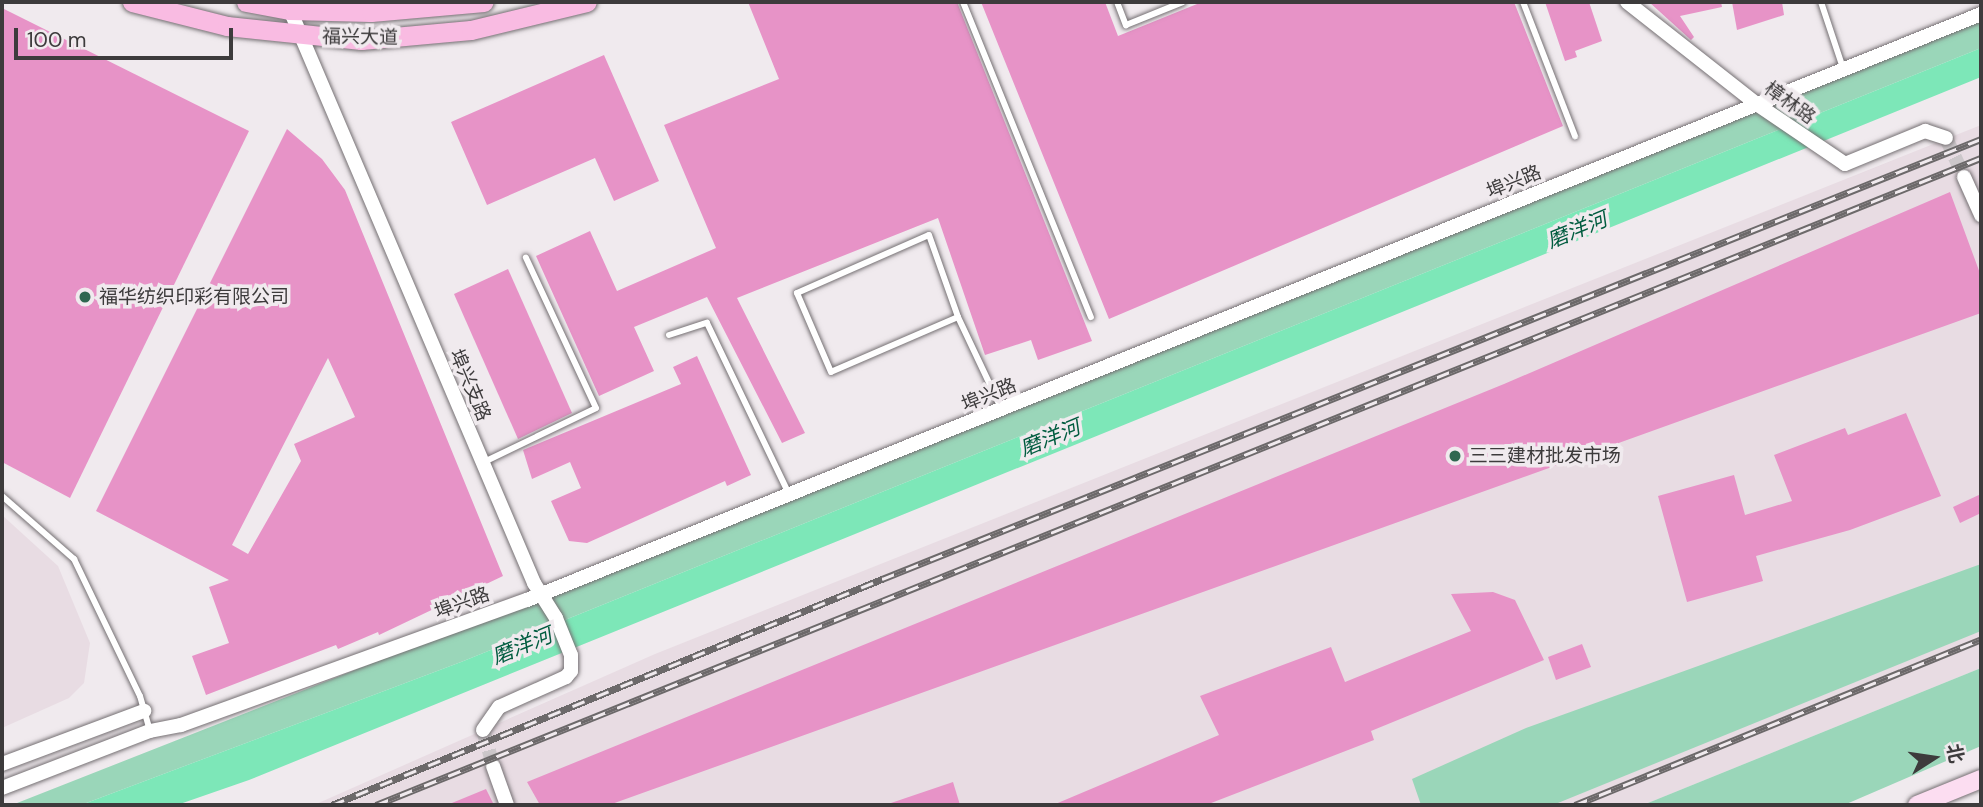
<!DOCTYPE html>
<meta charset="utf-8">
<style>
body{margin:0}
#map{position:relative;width:1983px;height:807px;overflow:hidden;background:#f0eaee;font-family:"DM Sans","Noto Sans SC",sans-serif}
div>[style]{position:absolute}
.built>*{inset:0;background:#e8dce3}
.green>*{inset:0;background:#9ad6b9}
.water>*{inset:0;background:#7de7b8}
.building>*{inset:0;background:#e793c7}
.tertiary-tunnel>*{height:14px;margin-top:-7px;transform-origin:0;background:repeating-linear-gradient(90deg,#ccc7ca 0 14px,transparent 0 21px)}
.roads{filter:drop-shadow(0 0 2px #757073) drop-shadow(0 0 2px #757073)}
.service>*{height:6px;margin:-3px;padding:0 3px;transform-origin:3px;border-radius:3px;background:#fff}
.tertiary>*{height:14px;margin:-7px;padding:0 7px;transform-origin:7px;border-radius:7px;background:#fff}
.secondary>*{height:18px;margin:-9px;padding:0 9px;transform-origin:9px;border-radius:9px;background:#fcddf1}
.primary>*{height:19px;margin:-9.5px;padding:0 9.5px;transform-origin:9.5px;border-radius:9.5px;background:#f9bbe2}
.rail>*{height:7px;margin-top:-3.5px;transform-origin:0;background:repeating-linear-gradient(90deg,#f0eaee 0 13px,#6c696a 0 26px);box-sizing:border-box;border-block:2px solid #6c696a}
.dots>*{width:19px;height:19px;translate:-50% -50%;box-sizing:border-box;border:4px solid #f0eaee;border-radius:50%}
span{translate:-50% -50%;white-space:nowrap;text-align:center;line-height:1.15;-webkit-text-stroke:7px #f0eaee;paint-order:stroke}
.street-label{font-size:19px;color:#3d3b3c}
.poi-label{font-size:19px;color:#3d3b3c}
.left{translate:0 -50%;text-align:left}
.water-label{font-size:21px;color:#005c3f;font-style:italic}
.frame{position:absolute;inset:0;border:4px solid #3d3b3c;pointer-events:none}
.north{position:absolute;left:1899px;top:723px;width:70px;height:70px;-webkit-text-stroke:5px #f0eaee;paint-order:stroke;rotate:78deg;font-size:19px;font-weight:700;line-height:28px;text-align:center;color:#3d3b3c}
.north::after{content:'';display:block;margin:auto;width:24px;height:32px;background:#3d3b3c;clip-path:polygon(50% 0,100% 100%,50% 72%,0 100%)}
.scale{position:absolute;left:14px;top:28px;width:219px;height:32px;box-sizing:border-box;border:4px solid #3d3b3c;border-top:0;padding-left:9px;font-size:21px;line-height:24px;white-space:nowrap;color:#3d3b3c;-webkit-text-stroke:5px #f0eaee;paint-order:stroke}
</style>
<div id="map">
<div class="built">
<i style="clip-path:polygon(1981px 125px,1981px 668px,1643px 805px,314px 805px,655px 654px)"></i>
<i style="clip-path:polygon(2px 515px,58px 566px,90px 643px,84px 683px,69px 698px,2px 728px)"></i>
</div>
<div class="green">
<i style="clip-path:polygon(1981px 18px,1981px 48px,461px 662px,81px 805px,12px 805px,843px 478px)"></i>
<i style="clip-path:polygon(1981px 564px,1981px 631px,1553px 805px,1421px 805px,1412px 779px,1526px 728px)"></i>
<i style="clip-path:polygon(1981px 668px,1981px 746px,1844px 805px,1643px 805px)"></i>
</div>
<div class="water">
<i style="clip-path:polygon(1981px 48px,1981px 77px,249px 780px,177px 805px,81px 805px,461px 662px)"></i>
</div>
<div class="building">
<i style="clip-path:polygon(748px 2px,957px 2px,1092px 341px,1038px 360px,1031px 340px,985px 355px,938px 218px,737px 298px,805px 433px,782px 443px,707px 297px,634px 327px,654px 371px,599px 396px,536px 256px,590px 231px,617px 291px,716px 248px,664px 125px,779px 79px)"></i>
<i style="clip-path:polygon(981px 2px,1105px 2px,1118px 36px,1202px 2px,1514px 2px,1563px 126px,1109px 319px)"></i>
<i style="clip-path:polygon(1545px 2px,1589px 2px,1602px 41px,1575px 51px,1577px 57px,1565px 61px)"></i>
<i style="clip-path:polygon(1649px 2px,1721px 2px,1722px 7px,1680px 16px,1694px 37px,1691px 40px)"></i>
<i style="clip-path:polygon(1732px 2px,1782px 2px,1784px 15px,1737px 30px)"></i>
<i style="clip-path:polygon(2px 8px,249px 131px,70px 498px,2px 462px)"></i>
<i style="clip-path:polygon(604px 55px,659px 181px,614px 201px,595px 158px,487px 205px,451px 122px)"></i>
<i style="clip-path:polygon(evenodd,287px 129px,322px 159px,345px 190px,503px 576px,379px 635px,378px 632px,338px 649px,336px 645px,206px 695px,192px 656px,229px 643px,209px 587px,229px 580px,96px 511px,287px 129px,328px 358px,355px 417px,294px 444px,301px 461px,248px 554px,232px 545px,328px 358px)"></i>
<i style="clip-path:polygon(1950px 192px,1981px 276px,1981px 313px,609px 805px,540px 805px,527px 782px,1504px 384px)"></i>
<i style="clip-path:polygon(508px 269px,572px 413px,518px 439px,454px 294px)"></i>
<i style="clip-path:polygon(697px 356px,751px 475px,727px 486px,725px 481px,587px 543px,569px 541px,551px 501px,581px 488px,570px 462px,532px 479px,523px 450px,681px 384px,673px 367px)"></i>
<i style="clip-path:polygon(1906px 413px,1941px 496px,1850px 530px,1756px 556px,1763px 581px,1687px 602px,1658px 496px,1734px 475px,1745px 515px,1792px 501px,1774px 455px,1845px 428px,1848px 435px)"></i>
<i style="clip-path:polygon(1981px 494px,1981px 513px,1960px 523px,1953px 507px)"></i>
<i style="clip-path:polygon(1493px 592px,1515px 600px,1544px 660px,1371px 731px,1374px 740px,1206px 805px,1053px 805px,1219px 735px,1200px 696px,1331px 647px,1345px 682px,1471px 631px,1451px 594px)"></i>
<i style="clip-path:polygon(1582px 644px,1591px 667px,1556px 680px,1548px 657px)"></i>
<i style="clip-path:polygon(953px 782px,960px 805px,891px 805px,891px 803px)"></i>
<i style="clip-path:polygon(486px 789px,494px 805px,447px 805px)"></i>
</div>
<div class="tertiary-tunnel">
<i style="left:1946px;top:138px;width:43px;rotate:65.2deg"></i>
<i style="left:483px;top:730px;width:37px;rotate:74deg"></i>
</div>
<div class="roads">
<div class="service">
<i style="left:963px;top:2px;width:340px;rotate:67.9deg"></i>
<i style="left:1117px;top:2px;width:25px;rotate:69deg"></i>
<i style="left:1126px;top:25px;width:61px;rotate:-22deg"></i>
<i style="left:1523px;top:2px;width:144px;rotate:68.8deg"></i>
<i style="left:1821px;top:2px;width:70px;rotate:71.6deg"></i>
<i style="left:929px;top:235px;width:87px;rotate:70.5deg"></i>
<i style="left:958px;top:317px;width:138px;rotate:156.6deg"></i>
<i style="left:831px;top:372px;width:86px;rotate:-113.3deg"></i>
<i style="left:797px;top:293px;width:144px;rotate:-23.7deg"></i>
<i style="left:958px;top:317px;width:103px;rotate:64.7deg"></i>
<i style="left:669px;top:335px;width:40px;rotate:-18deg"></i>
<i style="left:707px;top:323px;width:190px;rotate:64.4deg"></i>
<i style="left:484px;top:462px;width:124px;rotate:-25.7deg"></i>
<i style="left:596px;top:408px;width:166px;rotate:-115deg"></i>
<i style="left:2px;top:496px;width:96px;rotate:41.2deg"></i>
<i style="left:74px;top:559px;width:152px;rotate:64.3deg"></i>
<i style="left:140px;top:696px;width:36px;rotate:74deg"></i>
</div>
<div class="tertiary">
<i style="left:1627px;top:2px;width:167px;rotate:38.2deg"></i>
<i style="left:1758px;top:105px;width:105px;rotate:34.1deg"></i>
<i style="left:1845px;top:164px;width:87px;rotate:-22.4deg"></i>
<i style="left:1925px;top:131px;width:22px;rotate:18deg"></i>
<i style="left:290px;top:10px;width:623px;rotate:66.93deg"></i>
<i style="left:534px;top:583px;width:41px;rotate:57.8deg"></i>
<i style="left:556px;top:618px;width:40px;rotate:68deg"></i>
<i style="left:571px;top:655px;width:16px;rotate:90deg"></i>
<i style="left:571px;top:671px;width:8px;rotate:130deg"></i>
<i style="left:566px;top:677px;width:73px;rotate:155.9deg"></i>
<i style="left:499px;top:707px;width:28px;rotate:125deg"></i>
<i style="left:1964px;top:177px;width:42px;rotate:65.9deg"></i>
<i style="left:2px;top:764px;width:152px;rotate:-20.5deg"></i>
<i style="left:493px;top:766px;width:41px;rotate:70.3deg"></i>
<i style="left:2px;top:788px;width:159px;rotate:-21.1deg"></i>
<i style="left:150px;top:731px;width:32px;rotate:-11deg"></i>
<i style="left:181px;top:725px;width:368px;rotate:-19.9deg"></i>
<i style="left:527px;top:600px;width:1568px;rotate:-21.95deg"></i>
</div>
<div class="secondary">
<i style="left:1917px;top:805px;width:69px;rotate:-22.1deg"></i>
</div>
<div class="primary">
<i style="left:132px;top:2px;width:98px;rotate:14.2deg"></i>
<i style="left:227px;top:26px;width:135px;rotate:6deg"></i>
<i style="left:361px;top:40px;width:110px;rotate:-5.2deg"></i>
<i style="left:471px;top:30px;width:119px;rotate:-13.6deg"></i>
<i style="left:246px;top:2px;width:45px;rotate:10.3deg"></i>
<i style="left:290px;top:10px;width:81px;rotate:1.4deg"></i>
<i style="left:371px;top:12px;width:113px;rotate:-5.1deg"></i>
</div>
</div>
<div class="rail">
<i style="left:332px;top:805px;width:595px;rotate:-22.34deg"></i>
<i style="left:882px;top:579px;width:1184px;rotate:-21.82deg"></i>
<i style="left:376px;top:805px;width:1731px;rotate:-21.96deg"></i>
<i style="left:1575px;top:805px;width:439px;rotate:-22.2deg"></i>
</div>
<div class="dots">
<i style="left:85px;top:297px;background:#2f6750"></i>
<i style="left:1455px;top:456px;background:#2f6750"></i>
</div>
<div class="street-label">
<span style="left:360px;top:37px;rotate:1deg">福兴大道</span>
<span style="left:1790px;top:103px;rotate:36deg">樟林路</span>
<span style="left:1514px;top:182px;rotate:-22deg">埠兴路</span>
<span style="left:470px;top:385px;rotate:67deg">埠兴支路</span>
<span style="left:989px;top:395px;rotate:-22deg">埠兴路</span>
<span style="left:462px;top:603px;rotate:-20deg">埠兴路</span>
</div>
<div class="poi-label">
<span class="left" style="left:99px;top:297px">福华纺织印彩有限公司</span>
<span class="left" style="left:1469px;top:456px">三三建材批发市场</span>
</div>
<div class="water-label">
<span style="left:1577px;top:230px;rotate:-22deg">磨洋河</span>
<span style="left:1050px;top:438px;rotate:-22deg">磨洋河</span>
<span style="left:522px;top:646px;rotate:-22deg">磨洋河</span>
</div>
<div class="frame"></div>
<div class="north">北</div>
<div class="scale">100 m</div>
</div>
